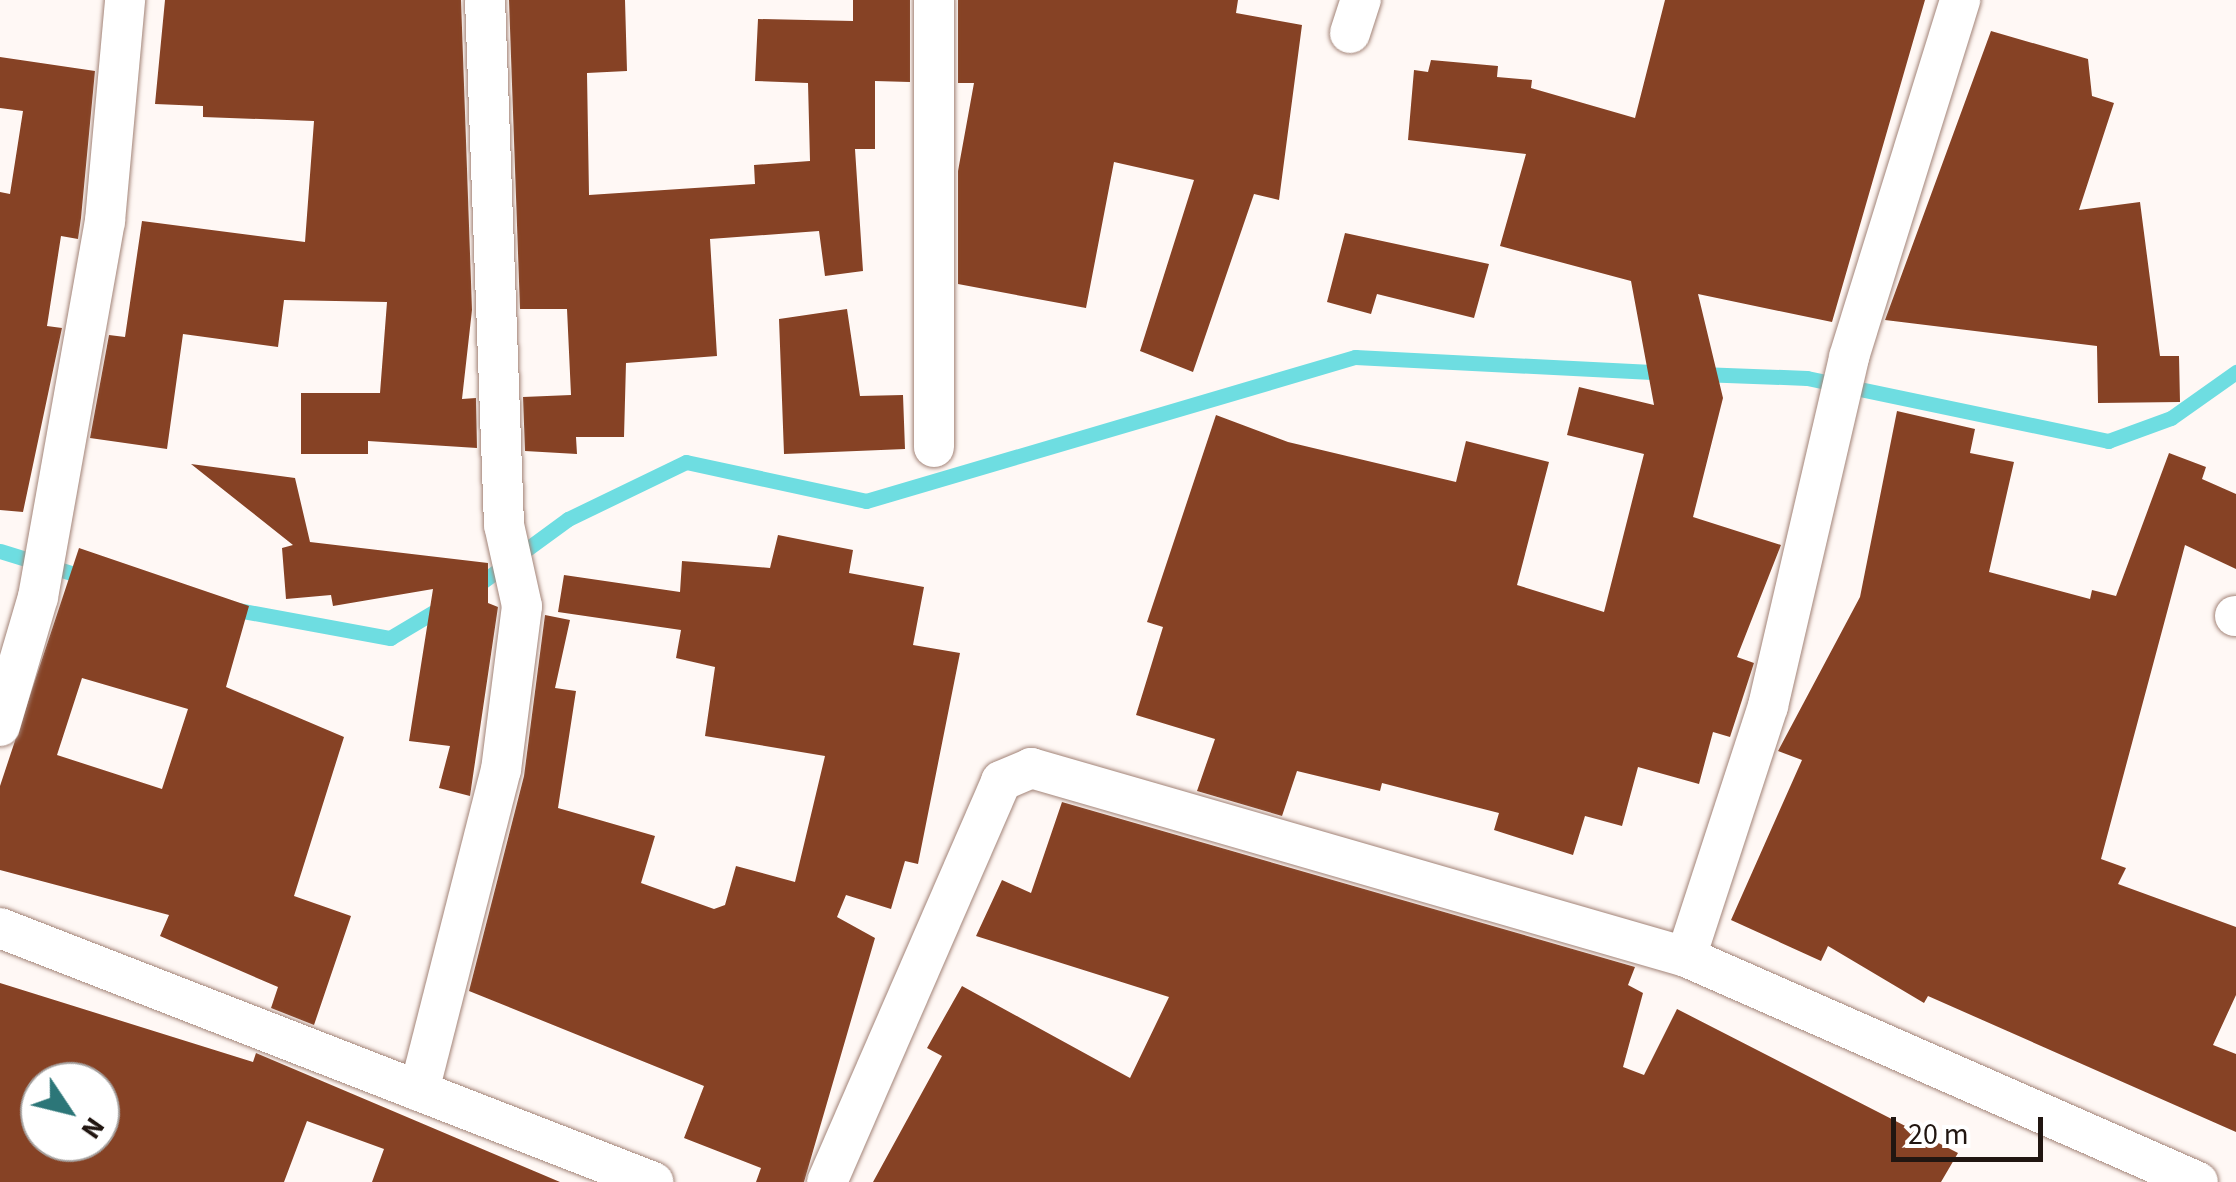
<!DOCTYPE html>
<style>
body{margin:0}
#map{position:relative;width:2236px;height:1182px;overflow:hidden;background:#fff8f5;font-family:"Source Sans 3",sans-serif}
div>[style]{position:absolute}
.stream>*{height:15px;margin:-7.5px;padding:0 7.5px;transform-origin:7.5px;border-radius:7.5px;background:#6edde1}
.building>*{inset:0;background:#864225}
.roads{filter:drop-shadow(0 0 2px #a38478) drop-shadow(0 0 2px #a38478)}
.minor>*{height:40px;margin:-20px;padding:0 20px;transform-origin:20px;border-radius:20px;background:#fff}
span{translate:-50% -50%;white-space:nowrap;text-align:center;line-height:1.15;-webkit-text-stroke:10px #fff;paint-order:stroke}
.north{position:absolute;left:20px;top:1062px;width:100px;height:100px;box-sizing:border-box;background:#fff;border:2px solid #a6a2a0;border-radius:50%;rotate:125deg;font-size:28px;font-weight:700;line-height:40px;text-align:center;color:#211611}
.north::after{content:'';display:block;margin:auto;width:35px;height:45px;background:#2c7678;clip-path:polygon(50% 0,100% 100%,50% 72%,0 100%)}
.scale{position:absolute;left:1891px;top:1117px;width:152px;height:45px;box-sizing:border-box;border:5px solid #211611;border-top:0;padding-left:12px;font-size:30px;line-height:35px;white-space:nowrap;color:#211611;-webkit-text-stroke:8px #fff;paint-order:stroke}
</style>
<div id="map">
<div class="stream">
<i style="left:1700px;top:374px;width:107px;rotate:2.1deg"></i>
<i style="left:1807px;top:378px;width:308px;rotate:11.8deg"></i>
<i style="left:2108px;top:441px;width:67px;rotate:-20.1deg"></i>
<i style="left:2171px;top:418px;width:80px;rotate:-35.3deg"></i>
<i style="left:0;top:551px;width:91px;rotate:17.2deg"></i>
<i style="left:471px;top:590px;width:120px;rotate:-36.2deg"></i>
<i style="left:568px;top:519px;width:131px;rotate:-25.8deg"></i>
<i style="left:686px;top:462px;width:184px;rotate:12.2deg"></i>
<i style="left:866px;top:501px;width:510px;rotate:-16.41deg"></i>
<i style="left:1355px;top:357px;width:312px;rotate:2.9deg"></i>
<i style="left:232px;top:609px;width:161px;rotate:10.4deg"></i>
<i style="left:390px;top:638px;width:66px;rotate:-30.8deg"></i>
</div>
<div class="building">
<i style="clip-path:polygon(165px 0,461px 0,472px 310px,462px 399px,476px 398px,477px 448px,368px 441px,368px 454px,301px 454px,301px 393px,380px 393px,387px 302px,284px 300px,278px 347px,183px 334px,167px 449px,90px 438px,109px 335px,125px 337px,142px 221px,305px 242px,314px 121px,203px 117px,203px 106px,155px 104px)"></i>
<i style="clip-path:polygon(509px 0,625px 0,627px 71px,587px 73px,589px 195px,755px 184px,754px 165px,810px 161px,808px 83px,755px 81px,758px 19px,853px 21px,853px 0,910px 0,910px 82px,875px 81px,875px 149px,855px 149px,863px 271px,825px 276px,819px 231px,710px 239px,717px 356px,626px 363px,624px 437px,576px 437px,577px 454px,525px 451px,523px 397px,571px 395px,567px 309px,520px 309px)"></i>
<i style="clip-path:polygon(958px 0,1238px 0,1236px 13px,1302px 25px,1279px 200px,1254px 194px,1193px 372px,1140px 351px,1194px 180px,1114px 162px,1086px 308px,958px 284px,958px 171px,974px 83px,958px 83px)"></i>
<i style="clip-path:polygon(1665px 0,1925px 0,1832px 322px,1698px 294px,1723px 398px,1693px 517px,1781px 545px,1737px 657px,1754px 663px,1730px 737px,1713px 732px,1699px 784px,1638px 767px,1622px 826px,1585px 816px,1573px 855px,1494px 830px,1499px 813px,1382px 783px,1380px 791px,1297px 771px,1282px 816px,1197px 791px,1215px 739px,1136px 715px,1163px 627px,1147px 622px,1216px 415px,1288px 442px,1456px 482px,1466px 441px,1549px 462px,1517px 585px,1604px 612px,1644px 454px,1567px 435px,1579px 387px,1654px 405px,1631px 281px,1500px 246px,1526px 154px,1408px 140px,1414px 70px,1428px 72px,1431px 60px,1498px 66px,1497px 77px,1532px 80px,1531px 88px,1635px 118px)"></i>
<i style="clip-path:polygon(1991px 31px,2088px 59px,2092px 96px,2114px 103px,2079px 210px,2140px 202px,2160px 356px,2179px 356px,2180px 402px,2098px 403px,2097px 346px,1885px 320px)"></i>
<i style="clip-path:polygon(0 57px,95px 71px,81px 218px,78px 239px,61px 236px,47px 326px,62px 328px,23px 512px,0 510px,0 192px,10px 194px,23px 111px,0 108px)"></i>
<i style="clip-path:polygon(1345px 233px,1489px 264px,1474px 318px,1377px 294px,1371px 314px,1327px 302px)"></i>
<i style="clip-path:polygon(847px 309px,860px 396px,903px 395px,905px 449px,784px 454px,779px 319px)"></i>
<i style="clip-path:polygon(1897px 411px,1975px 429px,1970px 453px,2014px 462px,1989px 572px,2090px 599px,2092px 590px,2116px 596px,2169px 453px,2206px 467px,2202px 479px,2236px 494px,2236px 569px,2185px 545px,2101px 859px,2126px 868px,2118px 884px,2236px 927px,2236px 995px,2213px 1045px,2236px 1054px,2236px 1132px,1928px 996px,1924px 1003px,1828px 946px,1821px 961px,1731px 920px,1802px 760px,1778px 751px,1860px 597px)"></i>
<i style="clip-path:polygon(191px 464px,295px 478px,310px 542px,488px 563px,488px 603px,498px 607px,470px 796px,439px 788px,450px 746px,409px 741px,433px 589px,333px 606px,331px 595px,286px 599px,282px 548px,293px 545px)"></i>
<i style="clip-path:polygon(778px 535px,853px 550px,849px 573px,924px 587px,913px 645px,960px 653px,918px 864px,905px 861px,891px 909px,846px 895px,837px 917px,875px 938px,804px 1182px,756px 1182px,761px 1168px,684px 1138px,704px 1086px,469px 991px,524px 776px,545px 615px,570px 620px,555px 688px,576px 691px,558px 808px,655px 836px,641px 883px,714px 909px,725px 905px,736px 866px,795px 882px,825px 756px,705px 736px,715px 667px,676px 658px,681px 630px,558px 612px,564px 575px,680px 592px,682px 561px,770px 568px)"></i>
<i style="clip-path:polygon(evenodd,79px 548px,249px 606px,226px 687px,344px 737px,294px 896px,351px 916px,314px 1025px,271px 1008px,278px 987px,160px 936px,169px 915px,0 870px,0 786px,79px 548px,82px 678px,188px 709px,162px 789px,57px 755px,82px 678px)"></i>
<i style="clip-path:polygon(1062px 802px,1635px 967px,1628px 985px,1643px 993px,1623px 1067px,1644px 1075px,1677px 1009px,1958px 1153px,1941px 1182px,873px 1182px,942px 1056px,927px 1048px,962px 986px,1130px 1078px,1169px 997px,976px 936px,1002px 880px,1031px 893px)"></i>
<i style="clip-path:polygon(evenodd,0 983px,253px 1062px,256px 1053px,560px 1182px,372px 1182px,384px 1149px,307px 1121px,284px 1182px,0 1182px,0 983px,40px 1082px,100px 1082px,100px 1142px,40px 1142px,40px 1082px)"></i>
</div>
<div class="roads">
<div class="minor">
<i style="left:934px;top:0;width:447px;rotate:90deg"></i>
<i style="left:1350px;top:33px;width:35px;rotate:-72deg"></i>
<i style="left:2235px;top:616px;width:1px"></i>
<i style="left:0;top:726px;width:134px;rotate:-73.6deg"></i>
<i style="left:38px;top:597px;width:382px;rotate:-79.9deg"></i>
<i style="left:105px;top:221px;width:222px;rotate:-84.8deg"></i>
<i style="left:0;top:928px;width:701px;rotate:21.25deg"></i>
<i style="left:1686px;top:957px;width:264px;rotate:-71.9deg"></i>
<i style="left:1768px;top:706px;width:358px;rotate:-76.9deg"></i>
<i style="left:1849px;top:357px;width:374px;rotate:-72.7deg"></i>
<i style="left:419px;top:1091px;width:331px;rotate:-75.7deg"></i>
<i style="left:501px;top:770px;width:165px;rotate:-82.7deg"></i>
<i style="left:522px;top:606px;width:83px;rotate:-102.5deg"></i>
<i style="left:504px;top:525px;width:525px;rotate:-92.07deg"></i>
<i style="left:827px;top:1182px;width:437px;rotate:-66.5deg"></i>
<i style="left:1001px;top:781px;width:33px;rotate:-23deg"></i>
<i style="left:1031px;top:768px;width:682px;rotate:16.1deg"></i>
<i style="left:1686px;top:957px;width:559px;rotate:23.72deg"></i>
</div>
</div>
<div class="north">N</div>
<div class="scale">20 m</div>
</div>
